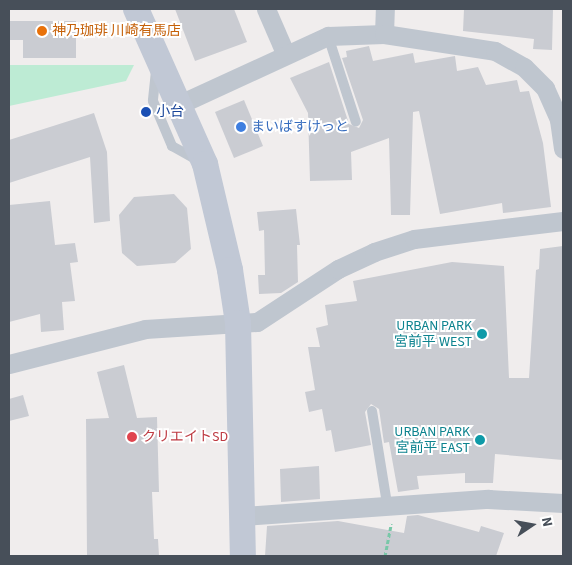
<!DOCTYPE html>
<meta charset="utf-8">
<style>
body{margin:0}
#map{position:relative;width:572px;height:565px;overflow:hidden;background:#f0eded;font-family:"Source Sans 3","Noto Sans JP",sans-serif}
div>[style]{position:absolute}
.green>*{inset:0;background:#bdebd4}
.building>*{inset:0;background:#caccd2}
.path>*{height:3px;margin-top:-1.5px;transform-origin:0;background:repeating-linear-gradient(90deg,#78c7a8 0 4px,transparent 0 6.5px)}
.lane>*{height:10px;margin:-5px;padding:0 5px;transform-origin:5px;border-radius:5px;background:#bfc6cf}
.street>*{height:19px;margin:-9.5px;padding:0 9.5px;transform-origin:9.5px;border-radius:9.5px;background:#bfc6cf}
.secondary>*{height:26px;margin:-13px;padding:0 13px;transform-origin:13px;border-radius:13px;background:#c1c8d5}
.dots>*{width:14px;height:14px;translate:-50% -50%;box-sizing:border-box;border:2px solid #fff;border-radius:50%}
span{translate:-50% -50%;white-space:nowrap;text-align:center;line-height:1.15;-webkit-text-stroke:4px #fff;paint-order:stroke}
.food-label{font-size:14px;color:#c56008}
.left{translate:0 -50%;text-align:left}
.transit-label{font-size:14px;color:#164399}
.shop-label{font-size:14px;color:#366cbe}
.culture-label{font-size:14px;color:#0d838f}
.right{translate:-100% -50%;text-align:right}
.health-label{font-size:14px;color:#be3a42}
.frame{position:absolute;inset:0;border:10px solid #474f59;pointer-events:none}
.north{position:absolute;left:507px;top:500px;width:50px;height:50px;-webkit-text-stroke:4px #fff;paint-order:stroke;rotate:78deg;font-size:14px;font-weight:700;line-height:20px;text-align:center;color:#474f59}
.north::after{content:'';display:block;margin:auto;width:18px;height:22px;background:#474f59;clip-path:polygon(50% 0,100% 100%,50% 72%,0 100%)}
</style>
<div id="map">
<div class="green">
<i style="clip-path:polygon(9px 65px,134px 65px,126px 81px,9px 106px)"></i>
</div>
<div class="building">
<i style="clip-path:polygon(175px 9px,234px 9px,247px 42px,195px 61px)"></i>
<i style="clip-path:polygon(464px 9px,553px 9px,552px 50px,533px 49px,534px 39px,463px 31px)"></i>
<i style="clip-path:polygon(9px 21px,76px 21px,76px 58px,23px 58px,23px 40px,9px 40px)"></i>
<i style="clip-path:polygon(369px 46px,373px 61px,413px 53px,415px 63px,455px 56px,457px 71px,478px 67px,486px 85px,517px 80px,520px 92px,529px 91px,543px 143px,551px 207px,503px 213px,502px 203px,440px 214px,419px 111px,413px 112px,410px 215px,391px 215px,389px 138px,351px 152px,352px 180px,310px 181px,308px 113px,290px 78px,329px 62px,349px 124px,359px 128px,363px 120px,342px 58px,347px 57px,346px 51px)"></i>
<i style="clip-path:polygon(244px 100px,263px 146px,234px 158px,215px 112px)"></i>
<i style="clip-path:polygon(94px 113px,107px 152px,110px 221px,94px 223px,90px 157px,9px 183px,9px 140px)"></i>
<i style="clip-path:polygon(174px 194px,187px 208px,191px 249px,175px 263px,137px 266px,122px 253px,119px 215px,134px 197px)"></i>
<i style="clip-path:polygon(50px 201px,55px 245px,75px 243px,78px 262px,70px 263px,75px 301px,62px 302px,64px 330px,41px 332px,40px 314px,9px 322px,9px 205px)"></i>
<i style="clip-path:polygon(296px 209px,300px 245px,297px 245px,298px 282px,281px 293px,259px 294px,258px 275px,265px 275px,264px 230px,259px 231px,257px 212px)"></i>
<i style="clip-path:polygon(563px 246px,563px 460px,495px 454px,493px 483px,465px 483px,465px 473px,417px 476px,419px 489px,398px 492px,389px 442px,384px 443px,379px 409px,371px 404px,365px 412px,371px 445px,335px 452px,331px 430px,326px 431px,322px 409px,309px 412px,305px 392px,315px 390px,308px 347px,320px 347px,316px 328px,328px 325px,325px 305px,357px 301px,353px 281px,452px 262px,504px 266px,509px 378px,529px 378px,536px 270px,539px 269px,540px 249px)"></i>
<i style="clip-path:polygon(124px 365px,137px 418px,157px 417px,159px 492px,152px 492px,154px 539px,158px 539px,159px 556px,87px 556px,86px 419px,109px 418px,97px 372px)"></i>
<i style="clip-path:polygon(23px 395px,29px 416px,9px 421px,9px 399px)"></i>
<i style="clip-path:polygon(319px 466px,320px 499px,281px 502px,280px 469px)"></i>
<i style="clip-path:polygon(418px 515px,479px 532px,481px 526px,504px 533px,496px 556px,265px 556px,267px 526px,338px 521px,404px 533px,407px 516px)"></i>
</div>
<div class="path">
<i style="left:385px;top:556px;width:33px;rotate:-79deg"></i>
</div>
<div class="lane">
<i style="left:328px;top:36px;width:90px;rotate:72deg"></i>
<i style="left:156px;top:71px;width:30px;rotate:96deg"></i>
<i style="left:153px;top:101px;width:49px;rotate:67.1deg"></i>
<i style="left:172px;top:146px;width:29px;rotate:29deg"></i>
<i style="left:372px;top:411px;width:94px;rotate:80.8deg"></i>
</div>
<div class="street">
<i style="left:266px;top:9px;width:48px;rotate:66.6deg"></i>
<i style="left:384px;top:34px;width:25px;rotate:-88deg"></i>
<i style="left:180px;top:104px;width:163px;rotate:-24.7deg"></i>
<i style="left:328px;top:36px;width:56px;rotate:-2deg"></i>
<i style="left:384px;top:34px;width:112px;rotate:8.7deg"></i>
<i style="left:495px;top:51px;width:33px;rotate:29deg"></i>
<i style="left:524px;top:67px;width:30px;rotate:45deg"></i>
<i style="left:545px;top:88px;width:35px;rotate:66deg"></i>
<i style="left:559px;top:120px;width:29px;rotate:82deg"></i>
<i style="left:9px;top:364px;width:140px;rotate:-14.4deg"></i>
<i style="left:145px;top:329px;width:112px;rotate:-3.6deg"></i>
<i style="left:257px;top:322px;width:97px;rotate:-33.2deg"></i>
<i style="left:338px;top:269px;width:40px;rotate:-25deg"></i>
<i style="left:374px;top:252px;width:42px;rotate:-18deg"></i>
<i style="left:414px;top:239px;width:150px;rotate:-6.9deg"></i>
<i style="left:243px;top:516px;width:246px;rotate:-4deg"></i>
<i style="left:488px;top:499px;width:75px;rotate:3.1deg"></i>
</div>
<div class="secondary">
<i style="left:136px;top:9px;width:170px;rotate:66deg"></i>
<i style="left:205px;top:164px;width:109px;rotate:76.7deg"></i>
<i style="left:230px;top:270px;width:54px;rotate:81.4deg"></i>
<i style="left:238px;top:323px;width:233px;rotate:88.8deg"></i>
</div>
<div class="dots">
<i style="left:42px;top:31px;background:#e8710a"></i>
<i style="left:146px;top:112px;background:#1a4fb4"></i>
<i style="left:241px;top:127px;background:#3f7fe0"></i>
<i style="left:482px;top:334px;background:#0f9aa8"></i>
<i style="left:132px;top:437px;background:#e0444e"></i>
<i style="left:480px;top:440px;background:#0f9aa8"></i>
</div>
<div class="food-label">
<span class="left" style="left:52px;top:31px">神乃珈琲 川崎有馬店</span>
</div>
<div class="transit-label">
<span class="left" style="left:156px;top:112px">小台</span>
</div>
<div class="shop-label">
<span class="left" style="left:251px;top:127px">まいばすけっと</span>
</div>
<div class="culture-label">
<span class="right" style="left:472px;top:334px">URBAN PARK<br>宮前平 WEST</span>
<span class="right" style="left:470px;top:440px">URBAN PARK<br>宮前平 EAST</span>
</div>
<div class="health-label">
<span class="left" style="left:142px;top:437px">クリエイトSD</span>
</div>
<div class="frame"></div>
<div class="north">N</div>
</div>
